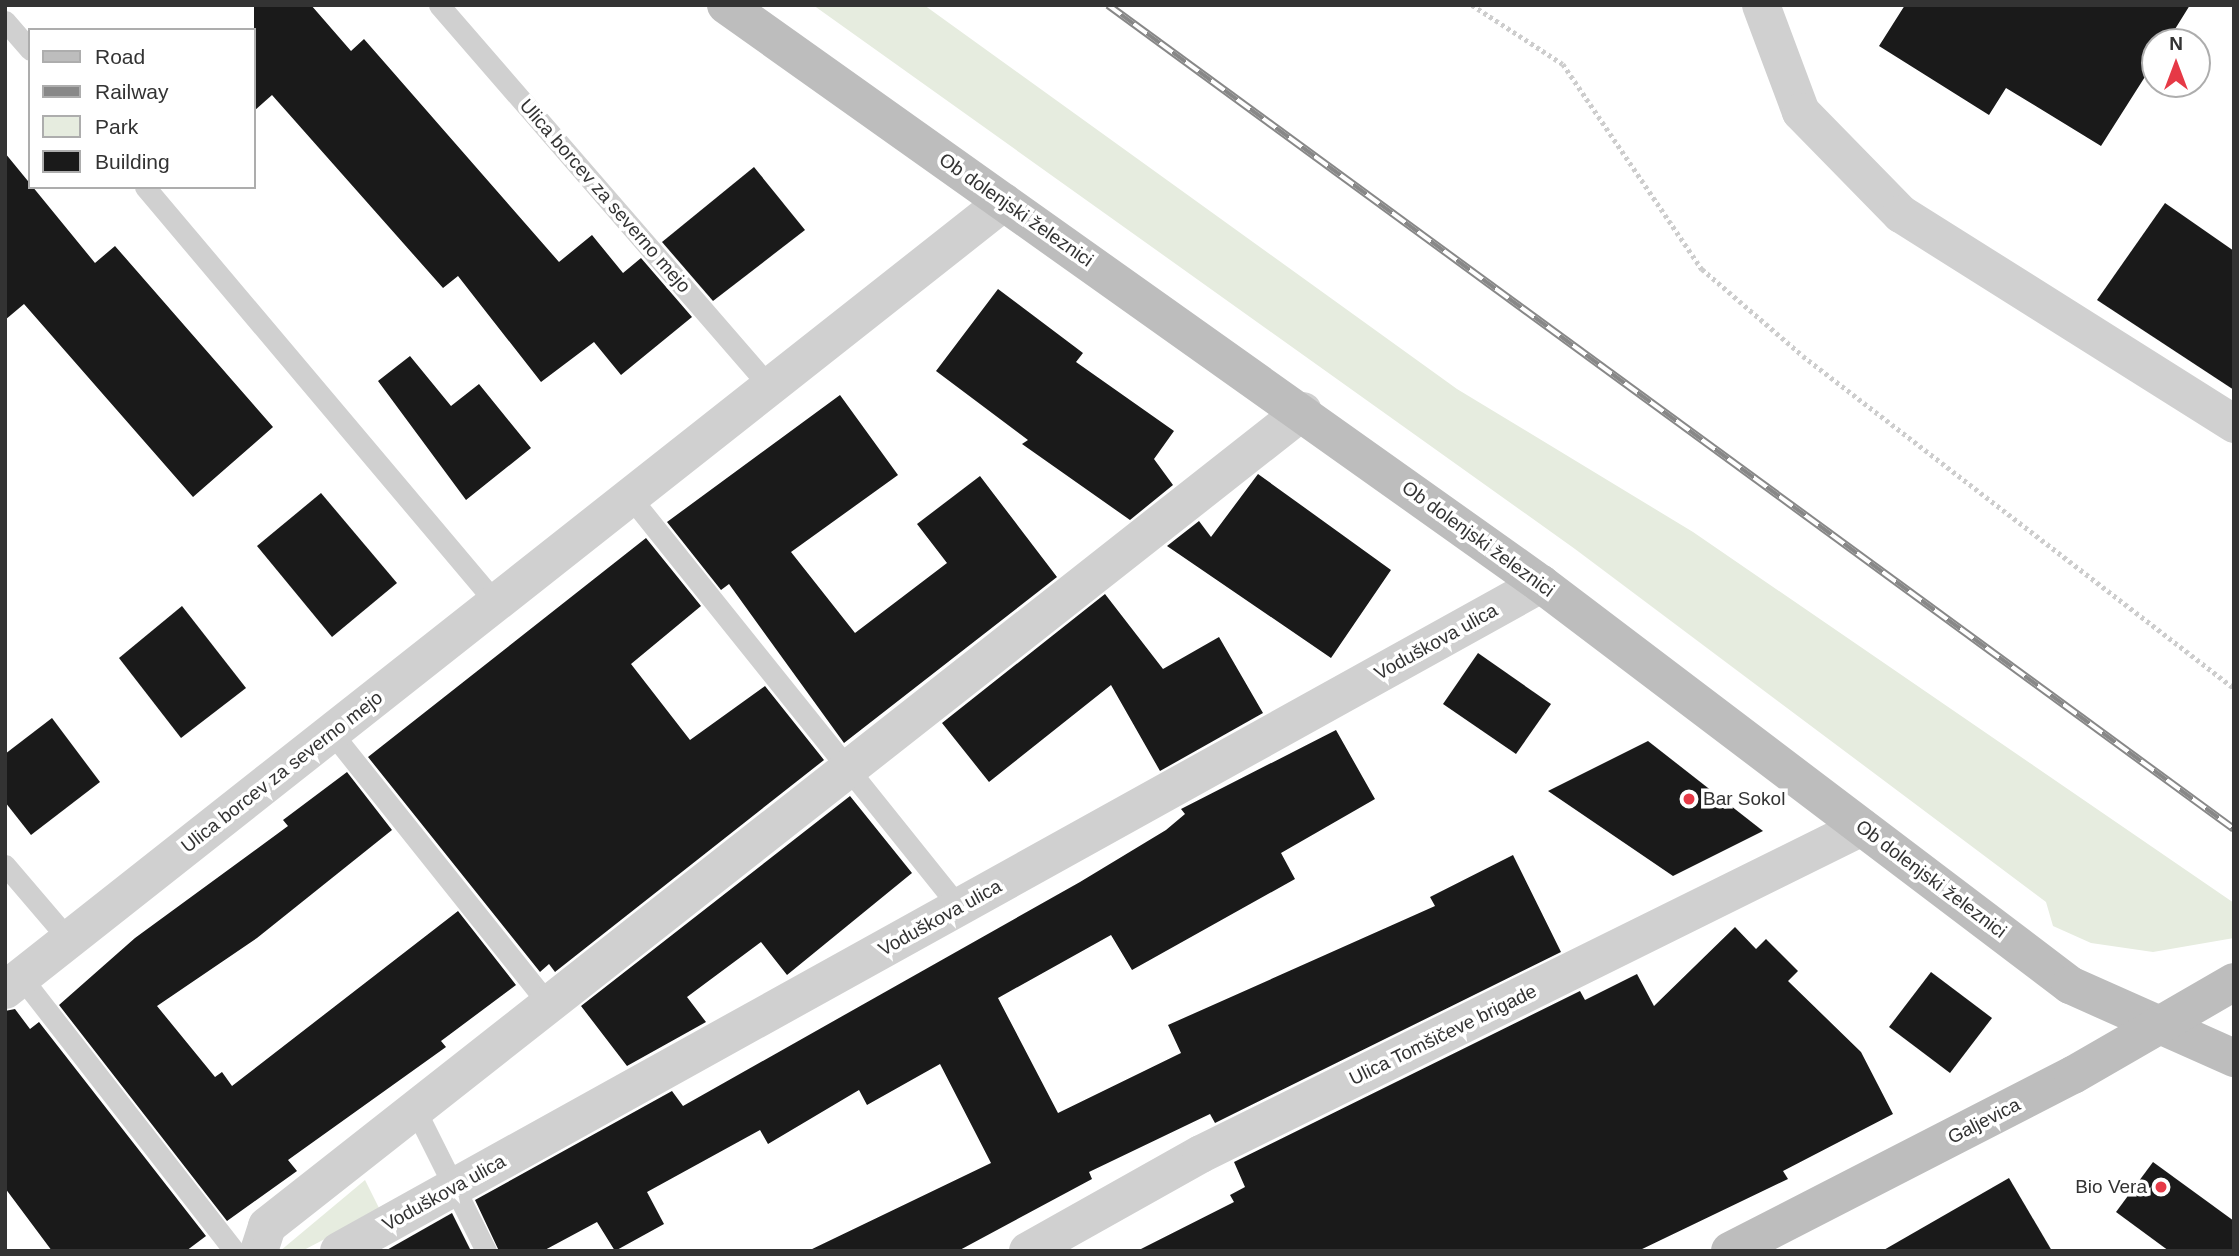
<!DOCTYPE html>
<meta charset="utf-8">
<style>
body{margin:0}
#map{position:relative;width:2239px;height:1256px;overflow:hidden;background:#fff;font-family:Arial,sans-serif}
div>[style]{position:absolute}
.green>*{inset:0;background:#e6ecdf}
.building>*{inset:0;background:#1a1a1a}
.path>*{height:4.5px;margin-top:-2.25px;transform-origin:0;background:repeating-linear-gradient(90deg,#cdcdcd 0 3.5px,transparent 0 7px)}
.lane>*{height:21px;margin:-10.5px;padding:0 10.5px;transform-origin:10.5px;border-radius:10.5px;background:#d0d0d0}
.street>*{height:38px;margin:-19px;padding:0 19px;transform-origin:19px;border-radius:19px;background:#d0d0d0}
.secondary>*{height:38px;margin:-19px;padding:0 19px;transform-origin:19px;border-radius:19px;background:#bdbdbd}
.rail>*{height:8px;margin-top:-4px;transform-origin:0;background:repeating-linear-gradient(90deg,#fff 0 16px,#888 0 32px);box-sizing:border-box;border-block:2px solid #888}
.dots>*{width:19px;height:19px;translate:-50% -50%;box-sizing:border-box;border:4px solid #fff;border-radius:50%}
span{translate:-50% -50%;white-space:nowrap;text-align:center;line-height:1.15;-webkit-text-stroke:7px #fff;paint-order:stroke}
.street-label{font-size:19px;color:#333}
.poi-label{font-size:19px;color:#333}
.left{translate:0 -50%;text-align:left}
.right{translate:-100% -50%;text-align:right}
.frame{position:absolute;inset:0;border:7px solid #333;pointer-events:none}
.legend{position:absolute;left:28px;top:28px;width:228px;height:161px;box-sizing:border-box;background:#fff;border:2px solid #adadad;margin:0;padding:9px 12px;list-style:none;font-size:21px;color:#333}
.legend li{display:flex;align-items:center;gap:14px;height:35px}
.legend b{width:35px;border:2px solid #adadad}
.north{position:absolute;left:2141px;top:28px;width:70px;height:70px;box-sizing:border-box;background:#fff;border:2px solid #adadad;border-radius:50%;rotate:0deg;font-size:19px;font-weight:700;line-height:28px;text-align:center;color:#333}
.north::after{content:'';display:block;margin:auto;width:24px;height:32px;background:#e63946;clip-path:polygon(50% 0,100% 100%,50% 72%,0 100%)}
</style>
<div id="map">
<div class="green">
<i style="clip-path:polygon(813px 5px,924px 5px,1457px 389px,1693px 532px,2234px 903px,2234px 938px,2153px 952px,2091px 943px,2053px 926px,2046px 902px,1575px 549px)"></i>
<i style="clip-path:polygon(365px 1180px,380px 1210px,302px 1251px,280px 1251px)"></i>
</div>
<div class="building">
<i style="clip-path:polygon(254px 5px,311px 5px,351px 51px,364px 39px,559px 262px,592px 235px,623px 273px,641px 258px,692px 317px,621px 375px,594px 342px,541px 382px,458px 276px,443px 288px,272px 95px,254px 111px)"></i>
<i style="clip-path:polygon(1905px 5px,2190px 5px,2167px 42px,2155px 42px,2155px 61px,2101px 146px,2006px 88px,1989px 115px,1879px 46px)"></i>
<i style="clip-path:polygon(5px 153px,95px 263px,115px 246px,273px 427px,193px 497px,24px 304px,5px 320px)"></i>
<i style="clip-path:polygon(754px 167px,805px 230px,713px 301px,662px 242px)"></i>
<i style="clip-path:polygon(2165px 203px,2234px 251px,2234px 390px,2097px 300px)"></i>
<i style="clip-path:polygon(998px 289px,1083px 353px,1076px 362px,1174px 431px,1154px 459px,1173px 485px,1130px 520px,1022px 444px,1028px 440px,936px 371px)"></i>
<i style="clip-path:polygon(410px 356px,451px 406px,479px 384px,531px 448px,466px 500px,378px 381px)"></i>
<i style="clip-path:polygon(840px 395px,898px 475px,791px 552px,855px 633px,947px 563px,917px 524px,980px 476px,1057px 577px,844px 743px,729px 584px,721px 590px,667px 522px)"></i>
<i style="clip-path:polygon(1258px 474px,1391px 570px,1331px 658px,1167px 546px,1199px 521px,1211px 537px)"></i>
<i style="clip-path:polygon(321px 493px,397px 583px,332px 637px,257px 546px)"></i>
<i style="clip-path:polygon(646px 538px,701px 606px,631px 664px,690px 740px,765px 686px,824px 760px,555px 972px,549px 964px,540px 972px,368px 757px)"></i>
<i style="clip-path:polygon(1105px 594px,1163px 669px,1219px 637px,1263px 713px,1160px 771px,1111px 685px,989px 782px,942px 723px)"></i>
<i style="clip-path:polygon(182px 606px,246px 688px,181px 738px,119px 658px)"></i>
<i style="clip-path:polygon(1478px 653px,1551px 704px,1516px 754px,1443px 704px)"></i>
<i style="clip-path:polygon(52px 718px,100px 782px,31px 835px,5px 802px,5px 754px)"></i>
<i style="clip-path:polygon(1336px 730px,1375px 799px,1281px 853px,1295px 879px,1132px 970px,1111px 935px,998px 998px,1058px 1113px,1181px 1053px,1168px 1025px,1435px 906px,1430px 897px,1513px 855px,1561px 952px,1215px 1123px,1210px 1114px,1089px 1172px,1092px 1179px,958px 1251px,808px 1251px,991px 1163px,940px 1064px,867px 1105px,859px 1090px,768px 1144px,760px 1130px,647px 1192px,664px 1224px,615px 1251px,597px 1222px,543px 1251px,499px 1251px,475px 1200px,672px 1091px,683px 1106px,1080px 882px,1166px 830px,1185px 814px,1181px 809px)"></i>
<i style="clip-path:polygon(1648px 741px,1763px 831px,1673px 876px,1548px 791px)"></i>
<i style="clip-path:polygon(347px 772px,392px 830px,257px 938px,157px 1006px,215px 1077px,222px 1072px,232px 1086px,458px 911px,516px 985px,441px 1041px,446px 1047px,288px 1160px,297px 1171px,227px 1221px,59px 1005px,135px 938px,288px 826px,283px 820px)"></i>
<i style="clip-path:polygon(850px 796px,912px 873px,787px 975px,761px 942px,687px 997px,706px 1022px,627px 1066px,581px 1006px)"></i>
<i style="clip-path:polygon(1735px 927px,1756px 949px,1766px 939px,1798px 971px,1788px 981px,1861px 1052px,1893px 1114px,1783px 1171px,1788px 1179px,1638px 1251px,1137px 1251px,1234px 1202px,1230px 1195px,1245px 1187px,1234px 1162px,1580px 991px,1585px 1000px,1637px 974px,1654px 1006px)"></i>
<i style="clip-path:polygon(1931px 972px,1992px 1018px,1950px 1073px,1889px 1027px)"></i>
<i style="clip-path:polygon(15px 1009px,30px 1029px,39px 1022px,206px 1236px,186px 1251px,52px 1251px,5px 1188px,5px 1011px)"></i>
<i style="clip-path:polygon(2153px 1162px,2234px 1221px,2234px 1251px,2169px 1251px,2116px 1212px)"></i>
<i style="clip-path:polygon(2009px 1178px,2052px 1251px,1882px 1251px)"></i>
<i style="clip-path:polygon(452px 1213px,471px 1251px,385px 1251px)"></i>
</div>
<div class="path">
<i style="left:1472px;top:5px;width:108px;rotate:33deg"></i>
<i style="left:1563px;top:64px;width:248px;rotate:55.9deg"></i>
<i style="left:1702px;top:269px;width:133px;rotate:40.7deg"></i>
<i style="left:1803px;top:356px;width:544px;rotate:37.61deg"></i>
</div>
<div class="lane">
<i style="left:439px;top:5px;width:505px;rotate:49.09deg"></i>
<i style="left:5px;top:21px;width:38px;rotate:49deg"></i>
<i style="left:145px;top:187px;width:544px;rotate:49.84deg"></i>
<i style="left:631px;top:498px;width:524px;rotate:51.27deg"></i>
<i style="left:332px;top:733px;width:348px;rotate:51.4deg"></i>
<i style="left:5px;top:865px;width:99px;rotate:49.5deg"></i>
<i style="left:21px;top:977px;width:347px;rotate:52.1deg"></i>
<i style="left:417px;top:1113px;width:154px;rotate:63.4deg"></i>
</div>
<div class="street">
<i style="left:1761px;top:5px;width:114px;rotate:69.5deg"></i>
<i style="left:1801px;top:112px;width:143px;rotate:45.6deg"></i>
<i style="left:1901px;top:214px;width:394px;rotate:32.2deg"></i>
<i style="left:5px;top:990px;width:1272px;rotate:-38.27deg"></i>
<i style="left:259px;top:1251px;width:26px;rotate:-72deg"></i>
<i style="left:267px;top:1226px;width:1318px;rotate:-38.19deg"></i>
<i style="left:339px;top:1251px;width:1375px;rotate:-29.03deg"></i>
<i style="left:1028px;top:1251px;width:198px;rotate:-29.3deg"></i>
<i style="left:1201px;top:1154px;width:737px;rotate:-26.32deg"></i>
</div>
<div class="secondary">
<i style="left:726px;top:5px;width:1000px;rotate:35.39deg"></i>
<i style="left:1541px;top:584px;width:664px;rotate:37.16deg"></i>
<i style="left:2070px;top:985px;width:180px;rotate:24deg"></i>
<i style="left:1730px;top:1251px;width:386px;rotate:-27.2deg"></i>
<i style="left:2073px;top:1075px;width:186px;rotate:-30deg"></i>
</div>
<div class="rail">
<i style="left:1108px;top:5px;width:1395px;rotate:36.2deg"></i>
</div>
<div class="dots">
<i style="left:1689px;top:799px;background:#e63946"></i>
<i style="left:2161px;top:1187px;background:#e63946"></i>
</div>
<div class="street-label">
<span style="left:605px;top:196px;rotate:49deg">Ulica borcev za severno mejo</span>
<span style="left:1016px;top:210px;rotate:35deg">Ob dolenjski železnici</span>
<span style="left:1478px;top:539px;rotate:36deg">Ob dolenjski železnici</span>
<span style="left:1436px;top:642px;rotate:-29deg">Voduškova ulica</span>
<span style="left:282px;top:772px;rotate:-38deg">Ulica borcev za severno mejo</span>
<span style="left:1931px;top:879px;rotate:37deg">Ob dolenjski železnici</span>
<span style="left:940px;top:918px;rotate:-29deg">Voduškova ulica</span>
<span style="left:1443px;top:1035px;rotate:-26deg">Ulica Tomšičeve brigade</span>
<span style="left:1984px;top:1121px;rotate:-27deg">Galjevica</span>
<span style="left:444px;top:1193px;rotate:-29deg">Voduškova ulica</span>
</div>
<div class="poi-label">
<span class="left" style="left:1703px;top:799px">Bar Sokol</span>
<span class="right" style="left:2147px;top:1187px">Bio Vera</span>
</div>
<div class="frame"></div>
<ul class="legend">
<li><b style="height:9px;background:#bdbdbd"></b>Road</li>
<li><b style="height:9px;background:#888"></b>Railway</li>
<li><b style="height:19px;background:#e6ecdf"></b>Park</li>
<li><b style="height:19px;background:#1a1a1a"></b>Building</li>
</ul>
<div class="north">N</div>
</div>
